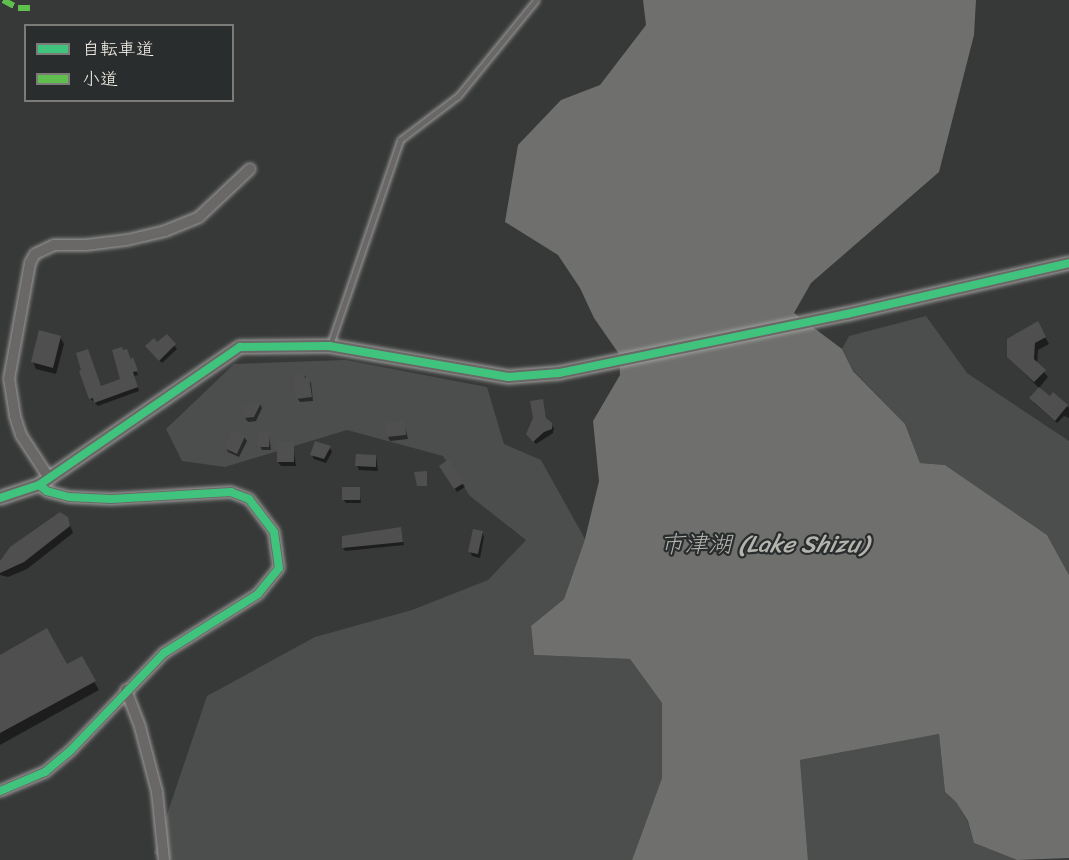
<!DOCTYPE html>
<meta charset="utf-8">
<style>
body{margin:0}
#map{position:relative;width:1069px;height:860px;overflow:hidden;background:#373838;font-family:Sriracha,"Klee One",sans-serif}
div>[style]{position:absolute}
.green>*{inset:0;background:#4b4e4c}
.water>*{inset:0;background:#6f706d}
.shadow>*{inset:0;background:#0007}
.building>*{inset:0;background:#4f4f4f}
.roads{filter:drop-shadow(0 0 2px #9d9d9b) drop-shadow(0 0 2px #9d9d9b)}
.service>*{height:5px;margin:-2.5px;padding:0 2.5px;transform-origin:2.5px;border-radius:2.5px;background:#696866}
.minor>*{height:10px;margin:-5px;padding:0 5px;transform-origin:5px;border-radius:5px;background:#696866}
.tertiary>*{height:12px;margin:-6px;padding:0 6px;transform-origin:6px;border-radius:6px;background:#696866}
.quiet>*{height:6px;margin-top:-3px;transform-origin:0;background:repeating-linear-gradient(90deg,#5fbe4e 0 12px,transparent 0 18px)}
.cycleway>*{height:8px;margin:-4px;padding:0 4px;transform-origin:4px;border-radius:4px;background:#40c37c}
span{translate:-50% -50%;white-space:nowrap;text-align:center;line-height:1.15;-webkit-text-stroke:4.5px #2a2d2e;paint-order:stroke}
.water-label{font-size:24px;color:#b4b3ad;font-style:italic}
.legend{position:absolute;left:24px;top:24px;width:210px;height:78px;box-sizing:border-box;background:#2a2d2e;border:2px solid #7b7b78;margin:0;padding:8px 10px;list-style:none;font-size:18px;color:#f4f1e8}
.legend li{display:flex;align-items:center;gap:12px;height:30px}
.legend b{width:30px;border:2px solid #7b7b78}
</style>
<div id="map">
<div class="green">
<i style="clip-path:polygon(926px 316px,967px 373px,1069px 441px,1069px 575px,1047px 535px,945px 465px,920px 463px,905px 424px,853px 370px,842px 349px,849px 336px)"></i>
<i style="clip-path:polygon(345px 360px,487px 387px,504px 444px,541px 460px,585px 539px,564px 599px,531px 626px,534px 655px,630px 659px,662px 703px,662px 778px,632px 860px,162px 860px,154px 853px,207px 696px,315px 637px,412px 610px,488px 580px,526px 540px,470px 496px,443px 456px,347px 430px,225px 467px,182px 461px,166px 429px,234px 364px)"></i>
<i style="clip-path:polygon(939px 734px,945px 792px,956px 802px,968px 822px,974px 843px,1017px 860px,808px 860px,800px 760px)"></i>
</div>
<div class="water">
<i style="clip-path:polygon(643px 0,976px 0,974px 35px,939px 172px,811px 283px,794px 313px,842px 349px,853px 371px,905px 424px,920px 463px,945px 465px,1047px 535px,1069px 575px,1069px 858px,1017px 860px,974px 843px,968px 821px,956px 802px,945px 792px,939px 734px,800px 760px,808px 860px,632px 860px,662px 778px,662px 703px,630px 659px,534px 655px,531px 626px,564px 599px,585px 539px,599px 481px,593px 421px,620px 375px,619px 354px,594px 318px,580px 288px,558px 255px,505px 222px,518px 145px,561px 100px,600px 85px,646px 25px)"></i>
</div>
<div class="shadow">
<i style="clip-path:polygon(1037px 323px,1049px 344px,1038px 350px,1037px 364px,1048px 377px,1039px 388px,1008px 357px)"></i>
<i style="clip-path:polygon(167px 336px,177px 349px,162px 363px,149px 350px)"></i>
<i style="clip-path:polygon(60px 337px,64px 344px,56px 374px,36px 369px,33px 362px)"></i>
<i style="clip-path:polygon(129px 354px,138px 375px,134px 376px,139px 391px,98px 406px,91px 399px,81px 372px,101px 387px,122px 380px)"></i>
<i style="clip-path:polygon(304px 375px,311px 383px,313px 401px,300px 402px,297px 398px)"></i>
<i style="clip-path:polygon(1053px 394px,1069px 408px,1069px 418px,1064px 416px,1057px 423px,1033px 402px,1050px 398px)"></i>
<i style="clip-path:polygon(542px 400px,547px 421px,554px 428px,553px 433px,536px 444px,530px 438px)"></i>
<i style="clip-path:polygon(260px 404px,262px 408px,256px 421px,248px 422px,245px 418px)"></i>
<i style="clip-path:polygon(404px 422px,408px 439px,390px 441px,388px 437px)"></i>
<i style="clip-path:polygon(269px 434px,271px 450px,262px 450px,260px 446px)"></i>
<i style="clip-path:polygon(244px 437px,247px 441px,239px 457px,228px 452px,226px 448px)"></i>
<i style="clip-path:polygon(293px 444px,296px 466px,281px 466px,278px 462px)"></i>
<i style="clip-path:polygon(330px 448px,332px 452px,326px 463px,314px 459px,312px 455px)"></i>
<i style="clip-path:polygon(376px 456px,378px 471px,359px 470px,357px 466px)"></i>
<i style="clip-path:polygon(448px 461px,465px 487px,457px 492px,441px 466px)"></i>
<i style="clip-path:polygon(359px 489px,361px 503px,346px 503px,343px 499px)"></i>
<i style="clip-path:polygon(67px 518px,73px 533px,27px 569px,8px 577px,0 575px,0 564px)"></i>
<i style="clip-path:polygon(400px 529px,404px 545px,345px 551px,343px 548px)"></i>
<i style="clip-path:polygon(482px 532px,484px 537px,480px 558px,472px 556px,470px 552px)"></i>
<i style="clip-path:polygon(0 656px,67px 666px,81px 658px,99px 690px,0 745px)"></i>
</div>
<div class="building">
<i style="clip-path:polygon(1038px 321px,1046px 337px,1035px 343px,1034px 359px,1046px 370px,1034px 382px,1007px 357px,1007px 339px)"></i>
<i style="clip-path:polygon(39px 330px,61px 336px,53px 368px,31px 362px)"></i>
<i style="clip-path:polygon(167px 334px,176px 344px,159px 361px,145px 346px,154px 338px,157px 342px)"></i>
<i style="clip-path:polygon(122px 347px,123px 350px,127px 349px,131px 359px,133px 357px,138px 371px,133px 372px,138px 387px,94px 403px,93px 398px,89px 399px,79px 371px,81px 370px,76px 353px,88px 349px,101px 386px,120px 379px,112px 350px)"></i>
<i style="clip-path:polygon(304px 374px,305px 378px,309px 377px,312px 397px,296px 399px,293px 375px)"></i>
<i style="clip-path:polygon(1039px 387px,1050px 396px,1053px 392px,1068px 405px,1055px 421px,1029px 398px)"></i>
<i style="clip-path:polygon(543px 399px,546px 418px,552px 423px,552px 429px,544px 432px,533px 442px,526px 434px,533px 418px,530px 401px)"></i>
<i style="clip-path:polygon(261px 403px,254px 417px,244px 418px,242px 405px)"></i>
<i style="clip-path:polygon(405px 420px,406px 435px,386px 437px,385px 423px)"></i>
<i style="clip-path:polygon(232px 430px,245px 436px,237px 454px,224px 448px)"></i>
<i style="clip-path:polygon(258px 432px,270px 432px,269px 447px,258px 447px)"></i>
<i style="clip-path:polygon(315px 441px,331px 446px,324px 459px,310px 455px)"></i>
<i style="clip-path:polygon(277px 442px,294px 442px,294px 462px,277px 462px)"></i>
<i style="clip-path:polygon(356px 454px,376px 455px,376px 467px,355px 466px)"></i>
<i style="clip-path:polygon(449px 459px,464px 483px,454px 489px,439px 466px)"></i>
<i style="clip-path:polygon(427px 471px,427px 486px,417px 486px,414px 472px)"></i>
<i style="clip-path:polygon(342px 487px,360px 487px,360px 500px,342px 500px)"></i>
<i style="clip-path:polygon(60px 512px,68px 517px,70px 526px,24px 562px,0 573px,0 561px,10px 547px)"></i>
<i style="clip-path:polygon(401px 527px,403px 542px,342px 548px,342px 536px)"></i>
<i style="clip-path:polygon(473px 529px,483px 531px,478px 554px,468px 552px)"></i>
<i style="clip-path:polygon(47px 628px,67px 664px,82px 656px,96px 681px,0 733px,0 655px)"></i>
</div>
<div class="roads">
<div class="service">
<i style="left:330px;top:345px;width:217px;rotate:-71.1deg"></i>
<i style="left:400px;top:140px;width:73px;rotate:-37.2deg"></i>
<i style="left:458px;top:96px;width:124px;rotate:-50.9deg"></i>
</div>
<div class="minor">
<i style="left:49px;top:478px;width:51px;rotate:-123.1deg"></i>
<i style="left:21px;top:435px;width:20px;rotate:-108deg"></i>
<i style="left:15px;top:416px;width:37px;rotate:-99deg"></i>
<i style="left:9px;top:379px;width:118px;rotate:-79.7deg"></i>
<i style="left:30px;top:263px;width:10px;rotate:-61deg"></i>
<i style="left:35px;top:254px;width:21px;rotate:-25deg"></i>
<i style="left:54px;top:245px;width:32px"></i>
<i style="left:86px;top:245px;width:41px;rotate:-7deg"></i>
<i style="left:127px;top:240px;width:39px;rotate:-13deg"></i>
<i style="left:165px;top:231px;width:37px;rotate:-22deg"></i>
<i style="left:199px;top:217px;width:70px;rotate:-43.3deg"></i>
<i style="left:126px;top:690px;width:40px;rotate:69deg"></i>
<i style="left:140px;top:727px;width:67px;rotate:75.3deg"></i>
<i style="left:157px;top:792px;width:68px;rotate:84.1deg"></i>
<i style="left:0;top:791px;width:49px;rotate:-22.9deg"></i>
<i style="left:45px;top:772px;width:34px;rotate:-40deg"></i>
<i style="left:71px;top:750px;width:134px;rotate:-46.2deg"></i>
<i style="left:164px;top:653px;width:111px;rotate:-32.1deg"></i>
<i style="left:258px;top:594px;width:33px;rotate:-51deg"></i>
<i style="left:279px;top:568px;width:36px;rotate:-98deg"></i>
<i style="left:274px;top:532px;width:41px;rotate:-127.1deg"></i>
<i style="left:249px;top:499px;width:19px;rotate:-159deg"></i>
<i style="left:231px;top:492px;width:120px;rotate:176.7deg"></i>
<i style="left:111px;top:499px;width:42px;rotate:-177.3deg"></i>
<i style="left:69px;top:497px;width:23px;rotate:-165deg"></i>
<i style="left:47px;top:491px;width:10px;rotate:-143deg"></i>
</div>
<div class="tertiary">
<i style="left:0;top:498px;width:41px;rotate:-18.4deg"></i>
<i style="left:39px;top:485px;width:244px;rotate:-34.5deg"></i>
<i style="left:240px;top:347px;width:89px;rotate:-0.6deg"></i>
<i style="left:329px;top:346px;width:182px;rotate:9.8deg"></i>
<i style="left:508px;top:377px;width:51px;rotate:-4.5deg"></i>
<i style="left:559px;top:373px;width:294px;rotate:-11.6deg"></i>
<i style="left:847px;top:314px;width:228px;rotate:-12.9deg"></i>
</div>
</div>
<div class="quiet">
<i style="left:3px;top:0;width:17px;rotate:28deg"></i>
<i style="left:18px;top:8px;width:15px"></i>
</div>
<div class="cycleway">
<i style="left:0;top:498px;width:41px;rotate:-18.4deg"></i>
<i style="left:39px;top:485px;width:244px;rotate:-34.5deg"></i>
<i style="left:240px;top:347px;width:89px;rotate:-0.6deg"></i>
<i style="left:329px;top:346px;width:182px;rotate:9.8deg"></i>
<i style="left:508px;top:377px;width:51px;rotate:-4.5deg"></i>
<i style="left:559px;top:373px;width:294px;rotate:-11.6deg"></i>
<i style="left:847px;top:314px;width:228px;rotate:-12.9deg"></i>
<i style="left:0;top:791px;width:49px;rotate:-22.9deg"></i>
<i style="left:45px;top:772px;width:34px;rotate:-40deg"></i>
<i style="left:71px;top:750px;width:134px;rotate:-46.2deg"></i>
<i style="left:164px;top:653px;width:111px;rotate:-32.1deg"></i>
<i style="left:258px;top:594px;width:33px;rotate:-51deg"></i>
<i style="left:279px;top:568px;width:36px;rotate:-98deg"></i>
<i style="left:274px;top:532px;width:41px;rotate:-127.1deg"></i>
<i style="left:249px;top:499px;width:19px;rotate:-159deg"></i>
<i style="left:231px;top:492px;width:120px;rotate:176.7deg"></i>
<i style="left:111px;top:499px;width:42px;rotate:-177.3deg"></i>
<i style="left:69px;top:497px;width:23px;rotate:-165deg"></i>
<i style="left:47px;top:491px;width:10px;rotate:-143deg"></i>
</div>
<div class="water-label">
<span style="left:764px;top:545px">市津湖 (Lake Shizu)</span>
</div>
<ul class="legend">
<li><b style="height:8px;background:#40c37c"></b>自転車道</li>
<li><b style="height:8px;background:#5fbe4e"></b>小道</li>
</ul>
</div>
